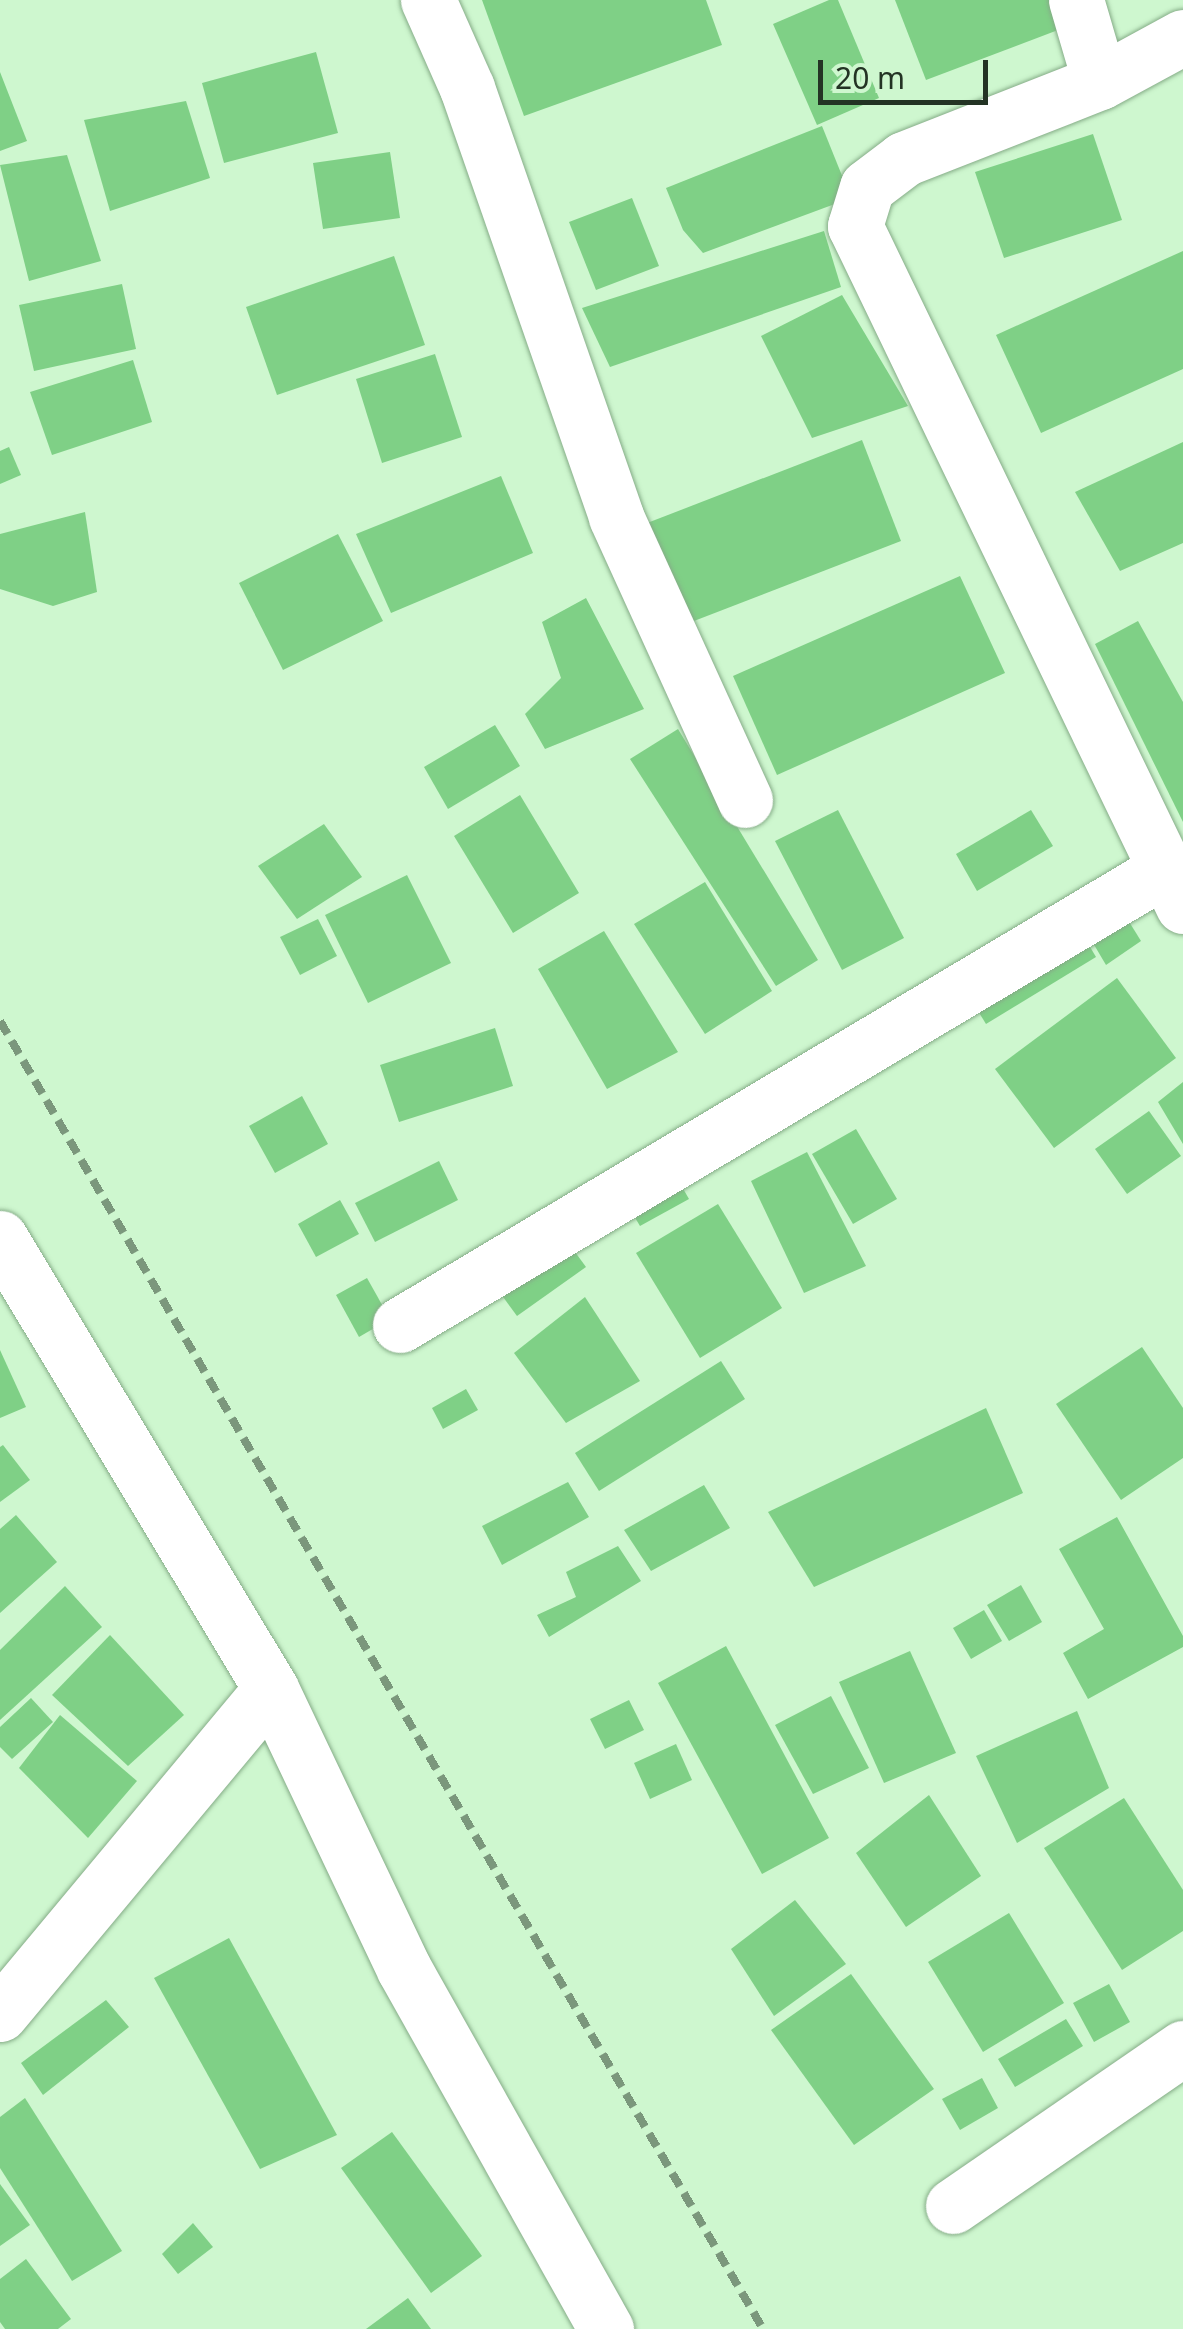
<!DOCTYPE html>
<style>
body{margin:0}
#map{position:relative;width:1183px;height:2329px;overflow:hidden;background:#cef7cf;font-family:"Noto Sans",sans-serif}
div>[style]{position:absolute}
.building>*{inset:0;background:#7fd086}
.roads{filter:drop-shadow(0 0 2px #85ac87) drop-shadow(0 0 2px #85ac87)}
.minor>*{height:55px;margin:-27.5px;padding:0 27.5px;transform-origin:27.5px;border-radius:27.5px;background:#fff}
.rail>*{height:8px;margin-top:-4px;transform-origin:0;background:repeating-linear-gradient(90deg,#7b977c 0 15px,transparent 0 23px)}
span{translate:-50% -50%;white-space:nowrap;text-align:center;line-height:1.15;-webkit-text-stroke:8px #cef7cf;paint-order:stroke}
.scale{position:absolute;left:818px;top:60px;width:170px;height:45px;box-sizing:border-box;border:5px solid #233324;border-top:0;padding-left:12px;font-size:30px;line-height:35px;white-space:nowrap;color:#233324;-webkit-text-stroke:8px #cef7cf;paint-order:stroke}
</style>
<div id="map">
<div class="building">
<i style="clip-path:polygon(482px 0,706px 0,722px 45px,524px 116px)"></i>
<i style="clip-path:polygon(829px 0,838px 0,879px 98px,817px 125px,773px 24px)"></i>
<i style="clip-path:polygon(895px 0,1056px 0,1066px 27px,926px 80px)"></i>
<i style="clip-path:polygon(316px 52px,338px 133px,224px 163px,202px 83px)"></i>
<i style="clip-path:polygon(0 72px,27px 141px,0 151px)"></i>
<i style="clip-path:polygon(186px 101px,210px 178px,110px 211px,84px 120px)"></i>
<i style="clip-path:polygon(822px 126px,851px 198px,703px 253px,683px 230px,666px 188px)"></i>
<i style="clip-path:polygon(1093px 134px,1122px 220px,1004px 258px,975px 172px)"></i>
<i style="clip-path:polygon(390px 152px,400px 218px,323px 229px,313px 163px)"></i>
<i style="clip-path:polygon(67px 155px,101px 261px,29px 281px,0 165px)"></i>
<i style="clip-path:polygon(632px 198px,659px 266px,596px 290px,569px 222px)"></i>
<i style="clip-path:polygon(824px 231px,841px 287px,610px 367px,582px 308px)"></i>
<i style="clip-path:polygon(1183px 251px,1183px 369px,1041px 433px,996px 335px)"></i>
<i style="clip-path:polygon(394px 256px,425px 345px,277px 395px,246px 307px)"></i>
<i style="clip-path:polygon(122px 284px,136px 349px,34px 371px,19px 305px)"></i>
<i style="clip-path:polygon(842px 295px,908px 406px,812px 438px,761px 336px)"></i>
<i style="clip-path:polygon(435px 354px,462px 437px,382px 463px,356px 379px)"></i>
<i style="clip-path:polygon(133px 360px,152px 422px,52px 455px,30px 392px)"></i>
<i style="clip-path:polygon(862px 440px,901px 541px,681px 626px,642px 525px)"></i>
<i style="clip-path:polygon(1183px 442px,1183px 543px,1120px 571px,1075px 492px)"></i>
<i style="clip-path:polygon(9px 447px,21px 475px,0 484px,0 451px)"></i>
<i style="clip-path:polygon(501px 476px,533px 553px,391px 613px,356px 534px)"></i>
<i style="clip-path:polygon(85px 512px,97px 592px,53px 606px,0 589px,0 534px)"></i>
<i style="clip-path:polygon(338px 534px,383px 621px,283px 670px,239px 583px)"></i>
<i style="clip-path:polygon(960px 576px,1005px 673px,777px 775px,733px 676px)"></i>
<i style="clip-path:polygon(586px 598px,644px 709px,545px 749px,525px 714px,561px 678px,542px 622px)"></i>
<i style="clip-path:polygon(1138px 621px,1183px 702px,1183px 822px,1095px 644px)"></i>
<i style="clip-path:polygon(495px 725px,520px 766px,448px 809px,424px 767px)"></i>
<i style="clip-path:polygon(678px 729px,818px 960px,776px 986px,630px 759px)"></i>
<i style="clip-path:polygon(520px 795px,579px 893px,513px 933px,454px 836px)"></i>
<i style="clip-path:polygon(838px 810px,904px 938px,842px 970px,775px 841px)"></i>
<i style="clip-path:polygon(1031px 810px,1053px 846px,977px 891px,956px 854px)"></i>
<i style="clip-path:polygon(324px 824px,362px 877px,297px 919px,258px 866px)"></i>
<i style="clip-path:polygon(407px 875px,451px 963px,368px 1003px,325px 915px)"></i>
<i style="clip-path:polygon(705px 882px,772px 991px,705px 1034px,634px 924px)"></i>
<i style="clip-path:polygon(318px 919px,337px 956px,300px 975px,280px 937px)"></i>
<i style="clip-path:polygon(1128px 920px,1141px 941px,1106px 965px,1093px 943px)"></i>
<i style="clip-path:polygon(1077px 925px,1096px 957px,986px 1024px,967px 993px)"></i>
<i style="clip-path:polygon(604px 931px,678px 1052px,607px 1089px,538px 969px)"></i>
<i style="clip-path:polygon(1117px 978px,1176px 1058px,1054px 1148px,995px 1069px)"></i>
<i style="clip-path:polygon(495px 1028px,513px 1086px,399px 1122px,380px 1065px)"></i>
<i style="clip-path:polygon(1183px 1082px,1183px 1144px,1158px 1102px)"></i>
<i style="clip-path:polygon(302px 1096px,328px 1144px,275px 1173px,249px 1126px)"></i>
<i style="clip-path:polygon(1149px 1111px,1181px 1156px,1127px 1194px,1095px 1149px)"></i>
<i style="clip-path:polygon(856px 1129px,897px 1199px,853px 1224px,812px 1154px)"></i>
<i style="clip-path:polygon(807px 1152px,866px 1266px,804px 1293px,751px 1181px)"></i>
<i style="clip-path:polygon(439px 1161px,458px 1200px,375px 1242px,355px 1203px)"></i>
<i style="clip-path:polygon(674px 1173px,689px 1199px,640px 1226px,625px 1201px)"></i>
<i style="clip-path:polygon(340px 1200px,359px 1234px,316px 1257px,298px 1224px)"></i>
<i style="clip-path:polygon(718px 1204px,782px 1308px,700px 1358px,636px 1253px)"></i>
<i style="clip-path:polygon(567px 1241px,586px 1267px,517px 1316px,498px 1290px)"></i>
<i style="clip-path:polygon(367px 1278px,390px 1319px,359px 1337px,336px 1295px)"></i>
<i style="clip-path:polygon(585px 1297px,640px 1381px,566px 1423px,514px 1353px)"></i>
<i style="clip-path:polygon(1142px 1347px,1183px 1408px,1183px 1458px,1121px 1500px,1056px 1404px)"></i>
<i style="clip-path:polygon(0 1350px,26px 1407px,0 1418px)"></i>
<i style="clip-path:polygon(721px 1361px,745px 1399px,599px 1491px,575px 1453px)"></i>
<i style="clip-path:polygon(466px 1389px,478px 1410px,443px 1429px,432px 1408px)"></i>
<i style="clip-path:polygon(986px 1408px,1023px 1493px,814px 1587px,768px 1512px)"></i>
<i style="clip-path:polygon(3px 1445px,30px 1480px,0 1502px,0 1447px)"></i>
<i style="clip-path:polygon(568px 1482px,589px 1517px,502px 1565px,482px 1526px)"></i>
<i style="clip-path:polygon(704px 1485px,730px 1528px,651px 1571px,624px 1530px)"></i>
<i style="clip-path:polygon(16px 1515px,57px 1562px,0 1613px,0 1529px)"></i>
<i style="clip-path:polygon(1117px 1517px,1183px 1636px,1183px 1647px,1088px 1699px,1063px 1653px,1104px 1629px,1059px 1549px)"></i>
<i style="clip-path:polygon(618px 1546px,641px 1581px,549px 1637px,537px 1615px,576px 1597px,566px 1572px)"></i>
<i style="clip-path:polygon(1021px 1585px,1042px 1622px,1009px 1641px,987px 1605px)"></i>
<i style="clip-path:polygon(65px 1586px,102px 1627px,0 1720px,0 1650px)"></i>
<i style="clip-path:polygon(984px 1610px,1002px 1641px,971px 1659px,953px 1628px)"></i>
<i style="clip-path:polygon(110px 1635px,184px 1715px,128px 1766px,52px 1695px)"></i>
<i style="clip-path:polygon(726px 1646px,829px 1838px,762px 1874px,658px 1683px)"></i>
<i style="clip-path:polygon(910px 1651px,956px 1753px,884px 1783px,839px 1682px)"></i>
<i style="clip-path:polygon(831px 1696px,869px 1768px,813px 1794px,775px 1725px)"></i>
<i style="clip-path:polygon(31px 1698px,53px 1722px,12px 1759px,0 1747px,0 1727px)"></i>
<i style="clip-path:polygon(629px 1700px,644px 1730px,605px 1749px,590px 1719px)"></i>
<i style="clip-path:polygon(1077px 1711px,1109px 1788px,1017px 1843px,976px 1756px)"></i>
<i style="clip-path:polygon(60px 1715px,137px 1781px,88px 1838px,19px 1768px)"></i>
<i style="clip-path:polygon(676px 1744px,692px 1780px,650px 1799px,634px 1763px)"></i>
<i style="clip-path:polygon(929px 1795px,981px 1876px,906px 1927px,856px 1853px)"></i>
<i style="clip-path:polygon(1124px 1798px,1183px 1890px,1183px 1931px,1122px 1970px,1044px 1848px)"></i>
<i style="clip-path:polygon(795px 1900px,846px 1964px,774px 2016px,731px 1949px)"></i>
<i style="clip-path:polygon(1009px 1913px,1064px 2003px,983px 2052px,928px 1962px)"></i>
<i style="clip-path:polygon(229px 1938px,337px 2135px,260px 2169px,154px 1978px)"></i>
<i style="clip-path:polygon(851px 1974px,934px 2089px,854px 2145px,771px 2030px)"></i>
<i style="clip-path:polygon(1109px 1984px,1130px 2022px,1094px 2042px,1073px 2003px)"></i>
<i style="clip-path:polygon(106px 2000px,129px 2027px,43px 2095px,21px 2063px)"></i>
<i style="clip-path:polygon(1066px 2019px,1083px 2046px,1015px 2087px,998px 2059px)"></i>
<i style="clip-path:polygon(982px 2078px,998px 2108px,960px 2130px,942px 2099px)"></i>
<i style="clip-path:polygon(25px 2098px,122px 2251px,72px 2281px,0 2168px,0 2117px)"></i>
<i style="clip-path:polygon(392px 2132px,482px 2256px,431px 2293px,341px 2168px)"></i>
<i style="clip-path:polygon(0 2184px,30px 2225px,0 2246px)"></i>
<i style="clip-path:polygon(193px 2223px,213px 2247px,178px 2274px,162px 2254px)"></i>
<i style="clip-path:polygon(26px 2259px,71px 2319px,58px 2329px,5px 2329px,0 2322px,0 2279px)"></i>
<i style="clip-path:polygon(408px 2298px,431px 2329px,366px 2329px)"></i>
</div>
<div class="roads">
<div class="minor">
<i style="left:428px;top:0;width:96px;rotate:66.1deg"></i>
<i style="left:467px;top:88px;width:454px;rotate:70.8deg"></i>
<i style="left:616px;top:517px;width:311px;rotate:65.5deg"></i>
<i style="left:1076px;top:0;width:85px;rotate:73.7deg"></i>
<i style="left:1183px;top:37px;width:94px;rotate:151.5deg"></i>
<i style="left:1100px;top:82px;width:211px;rotate:158.6deg"></i>
<i style="left:904px;top:159px;width:46px;rotate:142.9deg"></i>
<i style="left:867px;top:187px;width:41px;rotate:107.1deg"></i>
<i style="left:855px;top:226px;width:755px;rotate:64.25deg"></i>
<i style="left:0;top:1238px;width:526px;rotate:59deg"></i>
<i style="left:271px;top:1689px;width:310px;rotate:64.6deg"></i>
<i style="left:404px;top:1969px;width:413px;rotate:60.7deg"></i>
<i style="left:400px;top:1325px;width:889px;rotate:-30.78deg"></i>
<i style="left:0;top:2014px;width:423px;rotate:-50.2deg"></i>
<i style="left:953px;top:2206px;width:279px;rotate:-34.5deg"></i>
</div>
</div>
<div class="rail">
<i style="left:0;top:1021px;width:1514px;rotate:59.74deg"></i>
</div>
<div class="scale">20 m</div>
</div>
